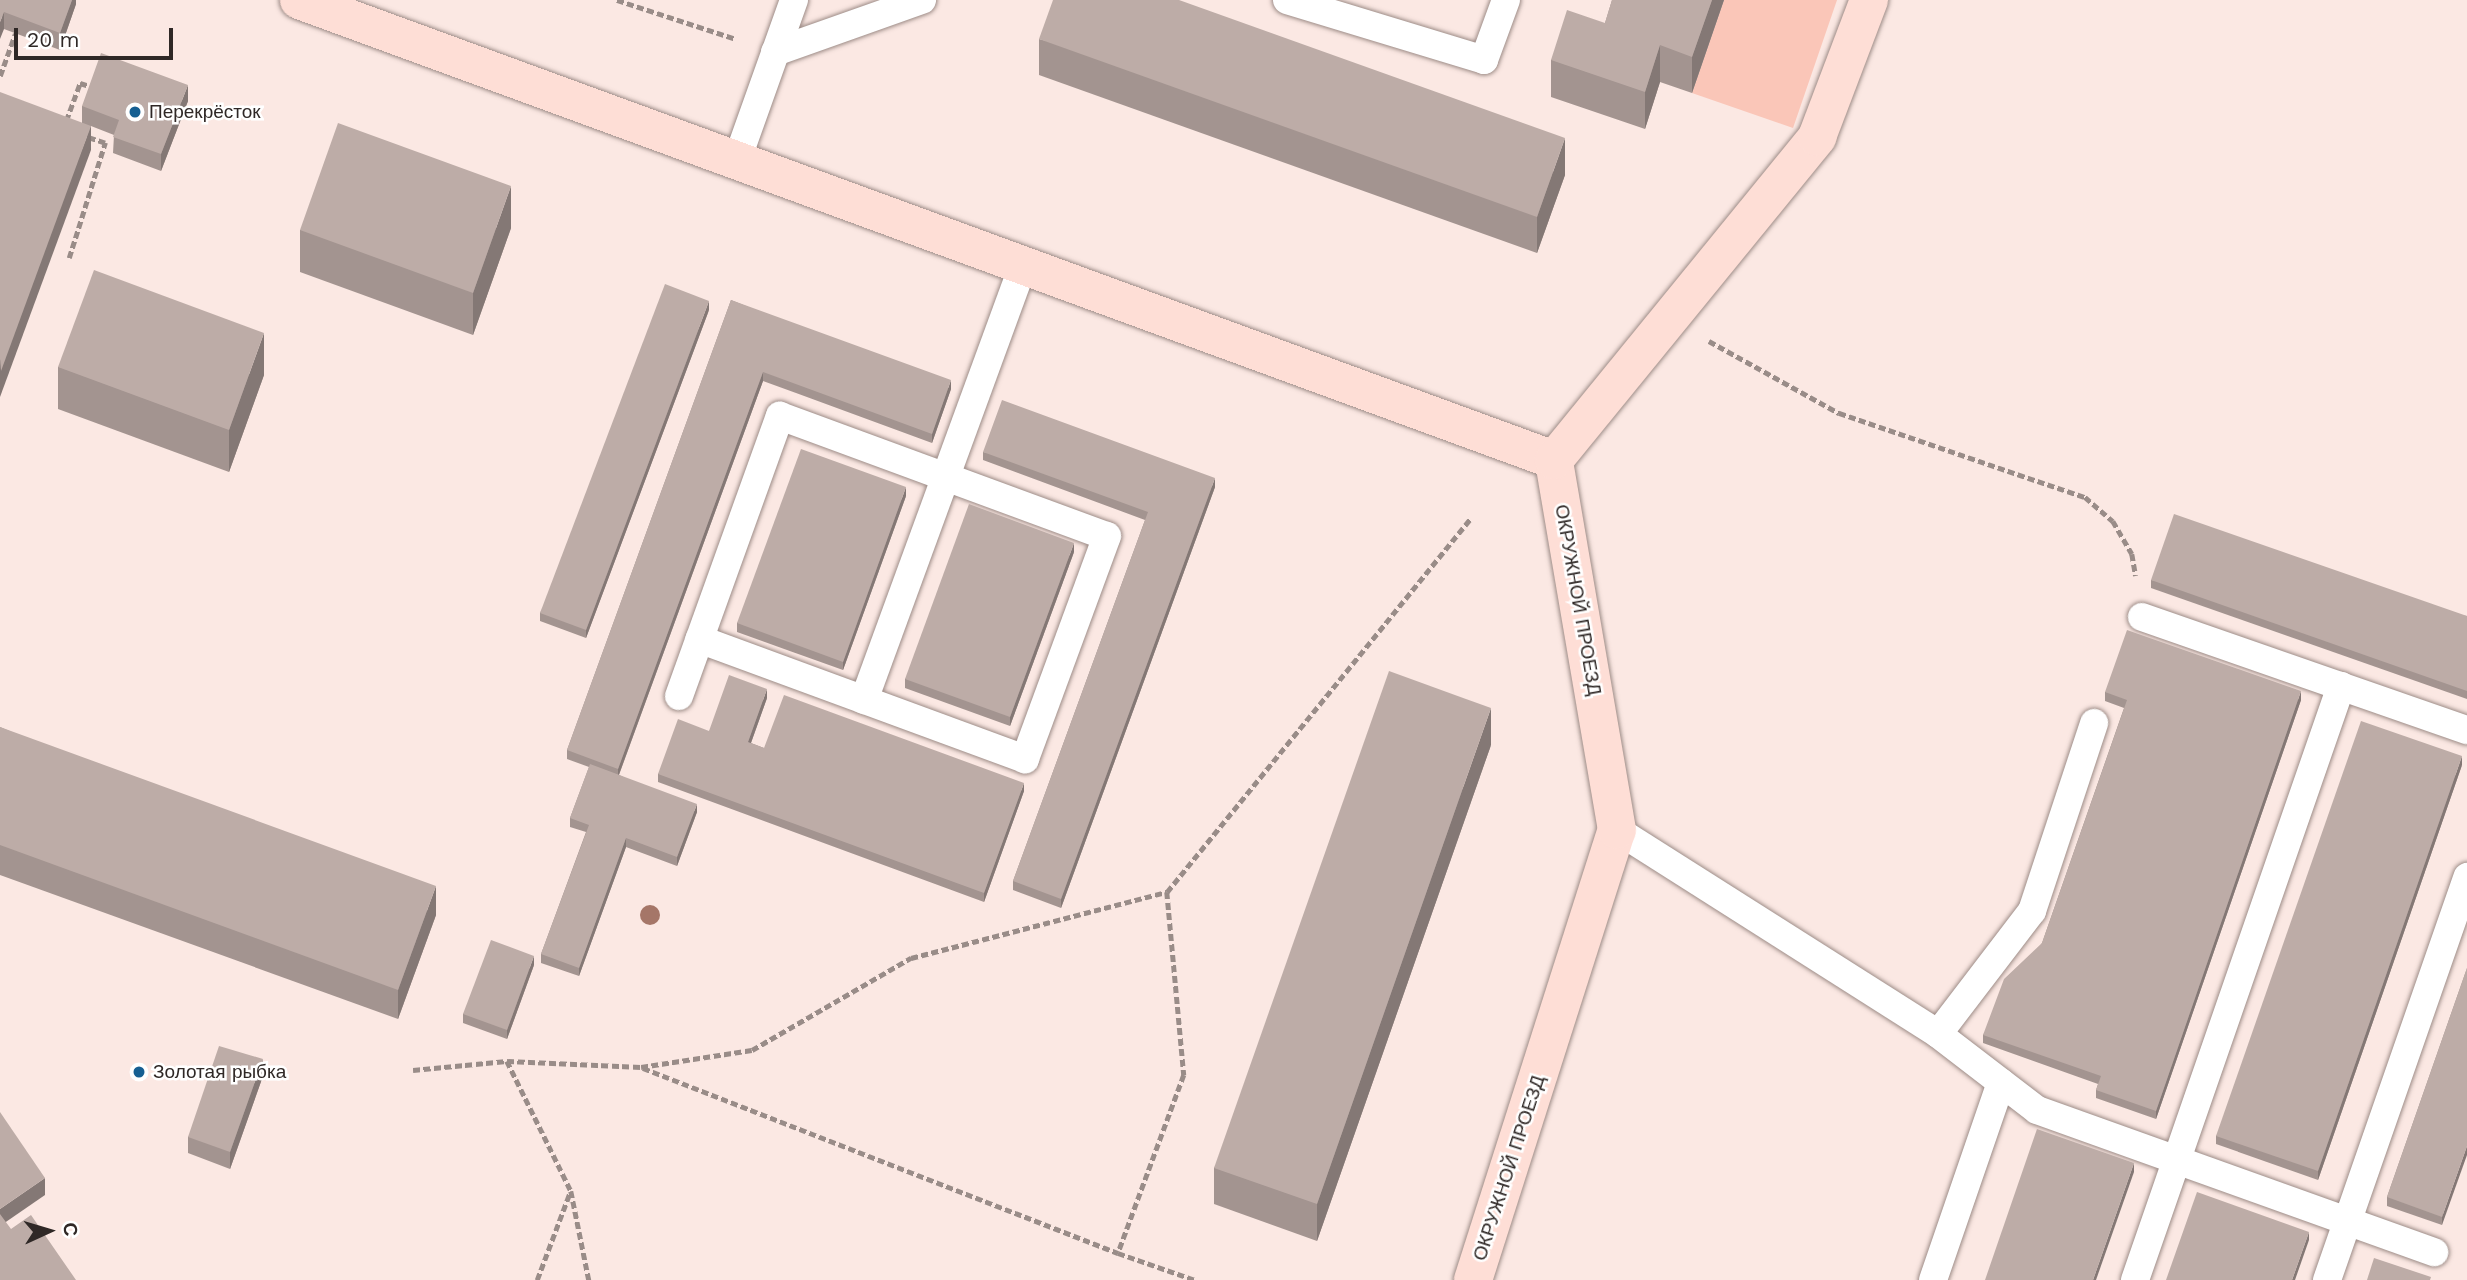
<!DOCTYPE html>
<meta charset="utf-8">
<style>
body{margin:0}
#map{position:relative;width:2467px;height:1280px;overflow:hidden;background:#fbe8e3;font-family:"Work Sans",sans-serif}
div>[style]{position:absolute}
.green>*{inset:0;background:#fac6b8}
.path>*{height:4.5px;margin-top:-2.25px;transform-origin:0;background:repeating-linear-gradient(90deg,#998c88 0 7px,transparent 0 10.5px)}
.roads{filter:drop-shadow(0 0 2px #9d8c87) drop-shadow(0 0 2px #9d8c87)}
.lane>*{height:28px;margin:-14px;padding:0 14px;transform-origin:14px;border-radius:14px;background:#fff}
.secondary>*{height:38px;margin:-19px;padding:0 19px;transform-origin:19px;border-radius:19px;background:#feded6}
.trees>*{width:20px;height:20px;margin:-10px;border-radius:50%;background:#a57668}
.wall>*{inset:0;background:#a39490}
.shaded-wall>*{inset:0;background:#847875}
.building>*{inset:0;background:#bdaca7}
.dots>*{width:19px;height:19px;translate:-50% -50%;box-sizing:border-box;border:4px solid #fff;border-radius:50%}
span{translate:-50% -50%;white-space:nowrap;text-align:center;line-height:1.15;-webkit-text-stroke:5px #fff;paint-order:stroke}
.poi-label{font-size:19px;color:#2f2826}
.left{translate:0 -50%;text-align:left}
.street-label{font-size:19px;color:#2f2826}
.north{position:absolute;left:14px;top:1196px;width:70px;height:70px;-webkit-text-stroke:5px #fff;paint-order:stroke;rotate:86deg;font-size:19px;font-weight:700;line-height:28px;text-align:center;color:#2f2826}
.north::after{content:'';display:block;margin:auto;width:24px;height:32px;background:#2f2826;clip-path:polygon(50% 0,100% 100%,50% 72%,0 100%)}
.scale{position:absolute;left:14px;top:28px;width:159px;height:32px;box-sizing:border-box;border:4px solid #2f2826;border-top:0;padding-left:9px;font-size:21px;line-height:24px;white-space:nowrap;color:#2f2826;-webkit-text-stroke:5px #fff;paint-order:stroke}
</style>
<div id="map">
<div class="green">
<i style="clip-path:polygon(1724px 0,1837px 0,1793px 128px,1692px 93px)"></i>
</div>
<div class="path">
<i style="left:617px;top:0;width:125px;rotate:18.1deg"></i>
<i style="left:0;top:76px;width:45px;rotate:-70.3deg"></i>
<i style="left:66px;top:121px;width:40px;rotate:-69.8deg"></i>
<i style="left:80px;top:83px;width:14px;rotate:17deg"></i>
<i style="left:69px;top:258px;width:121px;rotate:-72.6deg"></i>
<i style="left:105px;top:143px;width:19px;rotate:-162deg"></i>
<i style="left:1709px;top:341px;width:149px;rotate:29deg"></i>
<i style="left:1839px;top:413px;width:260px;rotate:18.9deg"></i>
<i style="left:2085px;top:497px;width:37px;rotate:41deg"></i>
<i style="left:2113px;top:521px;width:38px;rotate:60deg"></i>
<i style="left:2132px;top:554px;width:22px;rotate:80deg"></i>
<i style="left:1167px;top:892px;width:184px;rotate:84.7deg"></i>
<i style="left:1184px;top:1075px;width:190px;rotate:110.3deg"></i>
<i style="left:1118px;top:1253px;width:82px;rotate:19.3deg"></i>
<i style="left:507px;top:1061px;width:145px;rotate:63.8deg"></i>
<i style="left:571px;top:1191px;width:91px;rotate:78.6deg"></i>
<i style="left:643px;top:1068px;width:510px;rotate:21.28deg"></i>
<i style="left:413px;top:1070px;width:94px;rotate:-5.5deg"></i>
<i style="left:507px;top:1061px;width:134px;rotate:2.6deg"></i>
<i style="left:641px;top:1067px;width:112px;rotate:-8.7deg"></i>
<i style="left:752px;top:1050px;width:184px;rotate:-30.1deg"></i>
<i style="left:911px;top:958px;width:264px;rotate:-14.5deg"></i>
<i style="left:1167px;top:892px;width:481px;rotate:-50.9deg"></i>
<i style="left:537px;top:1280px;width:94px;rotate:-69.4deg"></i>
</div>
<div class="roads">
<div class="lane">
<i style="left:1287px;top:0;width:206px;rotate:16.9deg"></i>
<i style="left:1484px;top:60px;width:64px;rotate:-69.9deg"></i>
<i style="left:775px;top:52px;width:156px;rotate:-19.5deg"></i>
<i style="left:737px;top:160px;width:170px;rotate:-70.4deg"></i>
<i style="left:2142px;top:617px;width:344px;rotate:19.2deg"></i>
<i style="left:679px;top:696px;width:298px;rotate:-70.2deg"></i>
<i style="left:780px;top:416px;width:348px;rotate:20.2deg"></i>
<i style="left:1107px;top:536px;width:238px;rotate:110.2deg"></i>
<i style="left:1025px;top:759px;width:347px;rotate:-159.8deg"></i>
<i style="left:864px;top:700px;width:463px;rotate:-69.9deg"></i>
<i style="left:1617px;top:830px;width:380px;rotate:32.4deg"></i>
<i style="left:1938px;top:1034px;width:125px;rotate:37.5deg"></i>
<i style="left:2037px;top:1110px;width:422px;rotate:19.7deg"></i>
<i style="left:1938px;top:1034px;width:155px;rotate:-52.6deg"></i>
<i style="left:2032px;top:911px;width:198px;rotate:-71.7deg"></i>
<i style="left:1933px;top:1280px;width:209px;rotate:-71deg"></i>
<i style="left:2135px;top:1280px;width:629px;rotate:-70.87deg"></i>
<i style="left:2327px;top:1280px;width:427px;rotate:-70.8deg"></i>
</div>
<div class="secondary">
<i style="left:299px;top:0;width:1337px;rotate:20.13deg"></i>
<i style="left:1473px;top:1280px;width:472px;rotate:-72.3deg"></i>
<i style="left:1617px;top:830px;width:375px;rotate:-99.7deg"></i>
<i style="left:1554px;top:460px;width:417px;rotate:-50.8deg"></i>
<i style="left:1817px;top:137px;width:147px;rotate:-69.2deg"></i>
</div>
</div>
<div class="trees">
<i style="left:650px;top:915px"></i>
</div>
<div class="wall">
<i style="clip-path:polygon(0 0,76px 0,76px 4px,60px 50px,4px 29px)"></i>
<i style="clip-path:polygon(1612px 0,1724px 0,1692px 93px,1660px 82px,1645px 129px,1551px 97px,1551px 60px,1605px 23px)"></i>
<i style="clip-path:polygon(1039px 39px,1565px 175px,1537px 253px,1039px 75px)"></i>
<i style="clip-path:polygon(188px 101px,161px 171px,113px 153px,114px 135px,91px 126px,91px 150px,82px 123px,82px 106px)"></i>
<i style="clip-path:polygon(511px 228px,473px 335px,300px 272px,300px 230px)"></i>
<i style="clip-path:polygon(731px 300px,951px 389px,932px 443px,763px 381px,619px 775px,697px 812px,677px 866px,626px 847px,579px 976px,541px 963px,541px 954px,586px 832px,570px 827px,570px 818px,589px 767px,567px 759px,567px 750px)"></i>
<i style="clip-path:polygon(709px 310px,586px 638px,540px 621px,540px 613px)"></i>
<i style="clip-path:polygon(58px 367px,264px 375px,229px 472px,58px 409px)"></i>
<i style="clip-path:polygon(983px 452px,1215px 487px,1061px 908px,1013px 890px,1013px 881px,1145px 520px,983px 460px)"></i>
<i style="clip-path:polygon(906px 496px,843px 670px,737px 632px,737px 623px)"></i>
<i style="clip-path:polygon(1074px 552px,1010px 726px,905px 688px,905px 679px)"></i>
<i style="clip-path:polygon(2151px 580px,2467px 616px,2467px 699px,2151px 588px)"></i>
<i style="clip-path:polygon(2105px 692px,2301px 700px,2156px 1119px,2096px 1098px,2096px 1090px,2098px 1084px,1983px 1043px,1983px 1035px,2042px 943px,2124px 708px,2105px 701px)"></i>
<i style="clip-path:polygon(767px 698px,751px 743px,764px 748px,1024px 791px,984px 902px,658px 782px,658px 774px,709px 731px)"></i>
<i style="clip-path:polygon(0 727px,436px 915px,398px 1019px,0 875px)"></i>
<i style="clip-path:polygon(1491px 745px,1317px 1241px,1214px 1204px,1214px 1168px)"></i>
<i style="clip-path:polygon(2462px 765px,2318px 1180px,2216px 1144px,2216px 1136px)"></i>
<i style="clip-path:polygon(534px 965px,507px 1039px,463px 1023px,463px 1014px)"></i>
<i style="clip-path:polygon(2467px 968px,2442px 1225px,2387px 1206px,2387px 1197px)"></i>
<i style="clip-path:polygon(263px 1076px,230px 1169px,188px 1153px,188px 1137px)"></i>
</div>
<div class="shaded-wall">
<i style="clip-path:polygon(72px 0,76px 0,76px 4px,60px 50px,60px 33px)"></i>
<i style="clip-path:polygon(1712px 0,1724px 0,1692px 93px,1692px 57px)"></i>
<i style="clip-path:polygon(4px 12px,4px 29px,0 39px,0 22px)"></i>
<i style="clip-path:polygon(1660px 45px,1660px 82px,1645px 129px,1645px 92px)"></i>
<i style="clip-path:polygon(188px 85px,188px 101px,161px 171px,161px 154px)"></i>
<i style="clip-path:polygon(91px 126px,91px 150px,0 397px,0 360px)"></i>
<i style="clip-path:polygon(1565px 138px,1565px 175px,1537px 253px,1537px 217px)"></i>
<i style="clip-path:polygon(511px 186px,511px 228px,473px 335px,473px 293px)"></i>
<i style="clip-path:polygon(709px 301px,709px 310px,586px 638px,586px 630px)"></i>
<i style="clip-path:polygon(264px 333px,264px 375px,229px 472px,229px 430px)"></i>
<i style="clip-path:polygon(763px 372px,763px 381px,618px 777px,618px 769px)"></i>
<i style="clip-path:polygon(951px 380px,951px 389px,932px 443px,932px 434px)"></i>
<i style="clip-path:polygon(1215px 478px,1215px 487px,1061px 908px,1061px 899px)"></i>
<i style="clip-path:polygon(906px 487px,906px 496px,843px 670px,843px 662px)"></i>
<i style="clip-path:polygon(1074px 543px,1074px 552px,1010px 726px,1010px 717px)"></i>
<i style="clip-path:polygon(767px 689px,767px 698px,748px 751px,748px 742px)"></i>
<i style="clip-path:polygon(2301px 691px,2301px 700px,2156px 1119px,2156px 1111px)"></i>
<i style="clip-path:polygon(1491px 708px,1491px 745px,1317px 1241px,1317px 1204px)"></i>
<i style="clip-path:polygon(2462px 756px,2462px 765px,2318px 1180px,2318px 1171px)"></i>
<i style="clip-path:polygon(1024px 783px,1024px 791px,984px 902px,984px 893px)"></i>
<i style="clip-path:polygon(697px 804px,697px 812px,677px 866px,677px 857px)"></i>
<i style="clip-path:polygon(626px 838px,626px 847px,579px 976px,579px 968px)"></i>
<i style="clip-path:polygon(436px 886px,436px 915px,398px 1019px,398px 990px)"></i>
<i style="clip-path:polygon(534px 956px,534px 965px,507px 1039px,507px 1030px)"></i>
<i style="clip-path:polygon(263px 1059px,263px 1076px,230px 1169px,230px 1152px)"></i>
<i style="clip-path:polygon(2467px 1146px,2467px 1155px,2442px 1225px,2442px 1217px)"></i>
<i style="clip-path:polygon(2134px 1163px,2134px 1172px,2096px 1280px,2093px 1280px)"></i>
<i style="clip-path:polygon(45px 1178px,45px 1195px,0 1226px,0 1209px)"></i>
<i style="clip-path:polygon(2309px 1232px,2309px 1240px,2295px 1280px,2292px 1280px)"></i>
</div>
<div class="building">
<i style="clip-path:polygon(0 0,72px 0,60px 33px,4px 12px,0 22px)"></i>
<i style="clip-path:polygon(1053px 0,1179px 0,1565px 138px,1537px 217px,1039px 39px)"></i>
<i style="clip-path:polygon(1612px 0,1712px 0,1692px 57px,1660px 45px,1645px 92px,1551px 60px,1567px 10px,1605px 23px)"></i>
<i style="clip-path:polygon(101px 53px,188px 85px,161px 154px,113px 137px,119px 120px,82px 106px)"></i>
<i style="clip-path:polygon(0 92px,91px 126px,1px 371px,0 358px)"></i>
<i style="clip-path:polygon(338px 123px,511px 186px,473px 293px,300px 230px)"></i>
<i style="clip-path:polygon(94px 270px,264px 333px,229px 430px,58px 367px)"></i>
<i style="clip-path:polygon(665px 284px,709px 301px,586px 630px,540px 613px)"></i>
<i style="clip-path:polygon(731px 300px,951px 380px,932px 434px,763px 372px,618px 769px,567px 750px)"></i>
<i style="clip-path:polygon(1002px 400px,1215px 478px,1061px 899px,1013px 881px,1148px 512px,983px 452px)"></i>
<i style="clip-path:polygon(801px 449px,906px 487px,843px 662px,737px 623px)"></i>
<i style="clip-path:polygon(969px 504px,1074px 543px,1010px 717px,905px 679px)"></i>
<i style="clip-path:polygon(2174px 514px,2467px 616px,2467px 691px,2151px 580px)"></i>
<i style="clip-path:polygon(2127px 630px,2301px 691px,2156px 1111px,2096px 1090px,2101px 1076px,1983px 1035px,2004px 979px,2042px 943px,2127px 700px,2105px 692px)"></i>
<i style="clip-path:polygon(1389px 671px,1491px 708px,1317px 1204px,1214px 1168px)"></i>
<i style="clip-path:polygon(729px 675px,767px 689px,748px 742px,764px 748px,784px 695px,1024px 783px,984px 893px,658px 774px,678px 719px,709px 731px)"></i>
<i style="clip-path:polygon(2361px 721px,2462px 756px,2318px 1171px,2216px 1136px)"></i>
<i style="clip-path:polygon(0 727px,436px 886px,398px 990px,0 845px)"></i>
<i style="clip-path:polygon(590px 764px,697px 804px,677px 857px,626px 838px,579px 968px,541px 954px,589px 825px,570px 818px)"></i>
<i style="clip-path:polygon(491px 940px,534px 956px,507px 1030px,463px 1014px)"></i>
<i style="clip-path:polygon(2467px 968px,2467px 1146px,2442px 1217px,2387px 1197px)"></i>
<i style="clip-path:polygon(219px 1046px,263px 1059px,230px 1152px,188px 1137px)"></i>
<i style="clip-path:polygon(0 1112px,45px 1178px,0 1209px)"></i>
<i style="clip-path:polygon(2037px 1129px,2134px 1163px,2093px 1280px,1985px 1280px)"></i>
<i style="clip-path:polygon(2197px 1192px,2309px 1232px,2292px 1280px,2166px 1280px)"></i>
<i style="clip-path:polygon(0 1214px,11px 1229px,31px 1215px,76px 1280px,0 1280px)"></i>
<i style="clip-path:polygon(2374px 1258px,2431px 1277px,2430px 1280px,2367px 1280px)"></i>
</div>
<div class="dots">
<i style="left:135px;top:112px;background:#165f92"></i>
<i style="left:139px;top:1072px;background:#165f92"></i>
</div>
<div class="poi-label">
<span class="left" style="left:149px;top:112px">Перекрёсток</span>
<span class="left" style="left:153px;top:1072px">Золотая рыбка</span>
</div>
<div class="street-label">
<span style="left:1578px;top:600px;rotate:80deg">ОКРУЖНОЙ ПРОЕЗД</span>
<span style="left:1509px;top:1168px;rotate:-72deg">ОКРУЖНОЙ ПРОЕЗД</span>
</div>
<div class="north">С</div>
<div class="scale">20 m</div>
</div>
